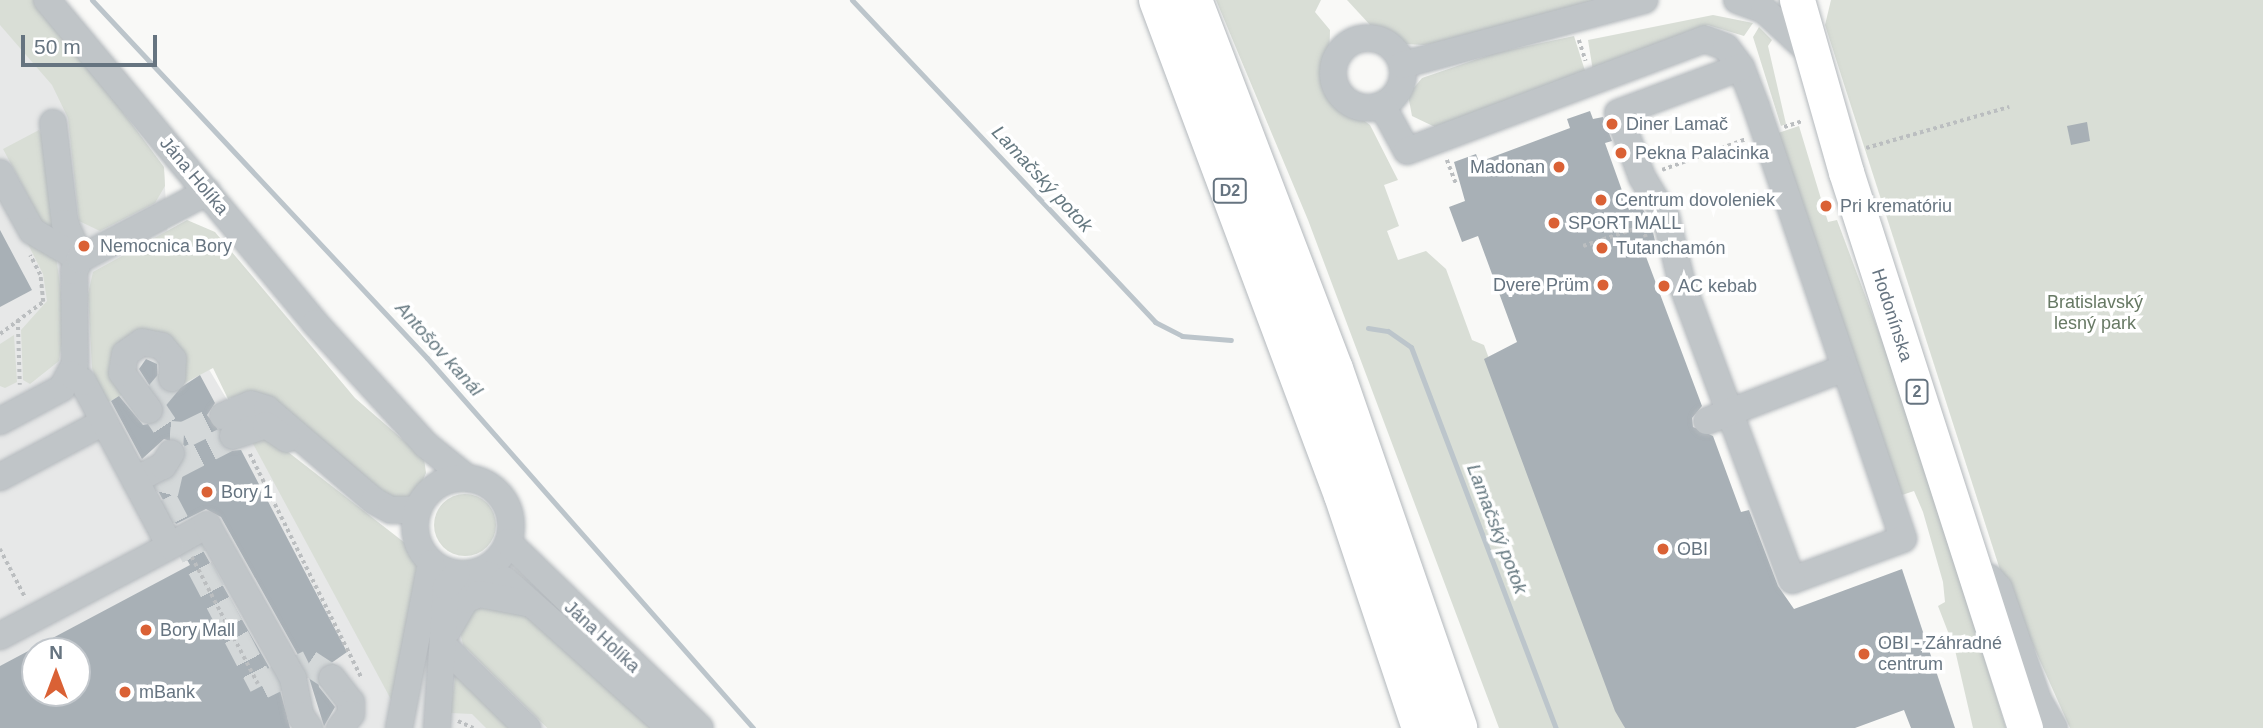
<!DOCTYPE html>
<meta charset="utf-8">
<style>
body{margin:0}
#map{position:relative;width:2263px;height:728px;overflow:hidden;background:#f9f9f7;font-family:Helvetica,sans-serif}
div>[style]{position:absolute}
.built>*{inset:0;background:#e7e8e8}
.green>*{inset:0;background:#d9ded6}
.round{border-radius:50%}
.stream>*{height:5px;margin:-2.5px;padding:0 2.5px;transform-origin:2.5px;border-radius:2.5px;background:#bcc5cb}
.building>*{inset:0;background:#a8b0b6}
.minor-tunnel>*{height:26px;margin-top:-13px;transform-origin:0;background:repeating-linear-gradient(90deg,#d4d8d9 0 26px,transparent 0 39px)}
.path>*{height:3.5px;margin-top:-1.75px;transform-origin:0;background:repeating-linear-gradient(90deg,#bbbec0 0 3.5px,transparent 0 7px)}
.roads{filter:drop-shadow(0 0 2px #b4b9bd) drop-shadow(0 0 2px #b4b9bd)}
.minor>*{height:26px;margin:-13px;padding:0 13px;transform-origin:13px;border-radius:13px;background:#c0c5c8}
.minor>.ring{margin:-13px;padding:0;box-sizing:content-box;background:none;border:26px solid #c0c5c8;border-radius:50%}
.major>*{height:35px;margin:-17.5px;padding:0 17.5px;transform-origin:17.5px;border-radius:17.5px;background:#fff}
.highway>*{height:38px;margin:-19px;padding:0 19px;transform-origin:19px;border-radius:19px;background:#fff}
.dots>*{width:19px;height:19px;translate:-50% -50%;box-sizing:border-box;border:4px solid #fff;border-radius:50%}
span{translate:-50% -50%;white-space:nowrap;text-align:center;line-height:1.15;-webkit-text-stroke:7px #fff;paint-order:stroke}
.shield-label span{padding:2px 5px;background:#fff;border:2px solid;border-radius:5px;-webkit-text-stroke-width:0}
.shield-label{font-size:16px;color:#667480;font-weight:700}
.poi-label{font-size:18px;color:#667480}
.left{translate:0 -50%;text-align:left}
.right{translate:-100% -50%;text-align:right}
.street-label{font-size:18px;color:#667480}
.park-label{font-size:18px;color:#677964}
.water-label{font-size:19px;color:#667981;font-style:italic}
.north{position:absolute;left:21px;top:637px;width:70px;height:70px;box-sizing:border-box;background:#fff;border:2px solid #c2c7cc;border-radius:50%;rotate:0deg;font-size:19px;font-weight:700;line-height:28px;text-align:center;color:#667480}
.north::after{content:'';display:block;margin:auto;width:24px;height:32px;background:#da6135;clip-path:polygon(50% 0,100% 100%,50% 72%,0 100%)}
.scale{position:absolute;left:21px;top:35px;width:136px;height:32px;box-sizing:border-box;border:4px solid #667480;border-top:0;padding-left:9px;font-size:21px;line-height:24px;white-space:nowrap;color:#667480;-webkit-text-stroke:5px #fff;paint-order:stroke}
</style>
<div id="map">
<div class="built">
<i style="clip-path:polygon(evenodd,0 0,164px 171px,172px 307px,251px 440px,460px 631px,470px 657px,547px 728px,0 728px,0 0,35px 651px,77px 651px,77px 693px,35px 693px,35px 651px)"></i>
</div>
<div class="green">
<i style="clip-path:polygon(0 0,37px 0,64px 33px,164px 167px,165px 186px,155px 203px,100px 231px,79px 221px,68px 118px,52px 85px,0 25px)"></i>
<i style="clip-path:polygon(1216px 0,1321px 0,1315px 12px,1330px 30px,1328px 94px,1370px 125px,1398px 180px,1384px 185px,1399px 226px,1387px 231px,1398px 260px,1426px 251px,1446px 269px,1472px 340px,1484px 345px,1625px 728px,1499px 728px,1308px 220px)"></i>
<i style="clip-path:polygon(1347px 0,1598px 0,1481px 35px,1424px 45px,1404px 44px,1371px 26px)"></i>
<i style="clip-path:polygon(1831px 0,2263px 0,2263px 728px,2070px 728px,2002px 576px,1825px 25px)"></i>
<i style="clip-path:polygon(1713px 15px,1753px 23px,1744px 36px,1708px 25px,1593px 71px,1588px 40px)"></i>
<i style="clip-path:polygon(1759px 27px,1772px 40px,1768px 46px,1786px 124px,1781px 126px,1753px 37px)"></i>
<i style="clip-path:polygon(1574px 36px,1586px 74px,1437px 128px,1412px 116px,1408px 95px,1422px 78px,1495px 53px)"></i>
<i style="clip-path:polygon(1799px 126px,1828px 222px,1837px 220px,1902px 394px,2006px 728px,1973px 728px,1955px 650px,1938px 606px,1945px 602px,1943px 582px,1923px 512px,1914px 491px,1899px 496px,1775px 134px)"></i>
<i style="clip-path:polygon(39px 130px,45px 143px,55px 231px,43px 224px,3px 149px)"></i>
<i style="clip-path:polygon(187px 220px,215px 232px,355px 398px,424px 458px,426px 473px,417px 494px,395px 500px,250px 392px,228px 399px,213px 368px,181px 385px,165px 336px,150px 330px,133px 332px,113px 351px,109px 367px,124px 394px,104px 404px,92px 368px,88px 294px,93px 272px)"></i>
<i style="clip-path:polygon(24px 236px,56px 255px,65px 323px,59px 361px,30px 384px,23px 380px,21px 330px,47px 301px,43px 274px)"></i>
<i style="clip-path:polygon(14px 335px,17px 382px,5px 388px,0 386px,0 344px)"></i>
<i style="clip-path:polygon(260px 438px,274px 441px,414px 550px,418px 560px,394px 705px,251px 440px)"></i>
<i class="round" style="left:434px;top:494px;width:62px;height:62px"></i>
<i style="clip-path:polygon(480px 603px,514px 609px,546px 628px,661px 728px,547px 728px,463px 645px,460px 631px,467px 610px)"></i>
<i style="clip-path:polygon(456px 672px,518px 728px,486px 728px,472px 714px,450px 713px)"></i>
</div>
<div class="stream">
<i style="left:92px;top:0;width:490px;rotate:46.9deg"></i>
<i style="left:427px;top:358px;width:493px;rotate:48.6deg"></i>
<i style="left:852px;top:0;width:442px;rotate:46.7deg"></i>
<i style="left:1155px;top:322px;width:30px;rotate:27deg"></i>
<i style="left:1182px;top:336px;width:49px;rotate:4.7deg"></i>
<i style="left:1368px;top:328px;width:20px;rotate:9deg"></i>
<i style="left:1388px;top:331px;width:28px;rotate:35deg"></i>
<i style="left:1411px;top:347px;width:408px;rotate:69.2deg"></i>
</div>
<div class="building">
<i style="clip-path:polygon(1590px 111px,1593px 119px,1603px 117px,1612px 141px,1605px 143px,1629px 210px,1641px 206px,1651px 223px,1655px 241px,1642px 246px,1702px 406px,1692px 418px,1693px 427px,1713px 436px,1741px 512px,1749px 510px,1778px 586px,1794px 609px,1902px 569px,1955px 728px,1911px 728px,1904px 710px,1855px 728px,1625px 728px,1615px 711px,1484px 359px,1517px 342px,1478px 236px,1462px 242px,1449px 207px,1465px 201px,1454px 162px,1476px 154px,1479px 162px,1570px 128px,1567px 119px)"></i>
<i style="clip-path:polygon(2087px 122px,2090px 141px,2071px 145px,2067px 126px)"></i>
<i style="clip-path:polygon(0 230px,32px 290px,0 307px)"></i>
<i style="clip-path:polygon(146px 359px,157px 364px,158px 384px,171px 394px,200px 375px,215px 403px,207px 415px,219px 431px,218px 442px,229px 451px,241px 450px,347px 652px,317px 673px,319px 687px,335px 707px,324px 726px,307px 671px,221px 517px,206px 509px,176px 524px,156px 487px,176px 474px,187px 454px,184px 445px,164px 439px,142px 459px,111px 401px,119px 396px,143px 425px,159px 422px,164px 408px,139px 369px)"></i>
<i style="clip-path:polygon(evenodd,201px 547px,278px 683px,290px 728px,0 728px,0 666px,190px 565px,185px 556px,201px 547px,35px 651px,77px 651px,77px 693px,35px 693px,35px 651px)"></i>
</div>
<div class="minor-tunnel">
<i style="left:172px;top:378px;width:34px;rotate:130deg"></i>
<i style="left:150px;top:404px;width:36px;rotate:56deg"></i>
<i style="left:170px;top:434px;width:14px;rotate:4deg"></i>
<i style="left:184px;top:435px;width:43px;rotate:-26deg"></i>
<i style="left:233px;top:436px;width:70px;rotate:152.7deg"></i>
<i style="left:171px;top:468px;width:32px;rotate:103deg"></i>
<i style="left:164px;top:499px;width:211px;rotate:62.3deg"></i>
<i style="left:262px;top:686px;width:52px;rotate:-26.1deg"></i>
<i style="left:309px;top:663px;width:27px;rotate:33deg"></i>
</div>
<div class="path">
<i style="left:1579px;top:40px;width:22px;rotate:72deg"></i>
<i style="left:1784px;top:127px;width:19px;rotate:-18deg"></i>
<i style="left:1866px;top:148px;width:149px;rotate:-16deg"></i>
<i style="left:1447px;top:160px;width:26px;rotate:69deg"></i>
<i style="left:1662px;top:170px;width:90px;rotate:-20.3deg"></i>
<i style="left:1641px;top:221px;width:17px;rotate:73deg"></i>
<i style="left:1583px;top:246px;width:63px;rotate:-18.4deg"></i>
<i style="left:18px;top:320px;width:65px;rotate:88.2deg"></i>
<i style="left:0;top:334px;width:54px;rotate:-36.7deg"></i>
<i style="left:43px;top:302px;width:27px;rotate:-96deg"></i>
<i style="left:40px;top:275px;width:22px;rotate:-117deg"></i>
<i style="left:250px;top:454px;width:251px;rotate:63.5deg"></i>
<i style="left:0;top:549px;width:56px;rotate:62.5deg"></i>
<i style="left:192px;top:557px;width:143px;rotate:62.5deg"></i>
<i style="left:458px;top:721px;width:17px;rotate:25deg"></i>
</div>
<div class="roads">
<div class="minor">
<i style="left:47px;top:0;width:420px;rotate:50.3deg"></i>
<i style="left:315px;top:323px;width:165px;rotate:47.7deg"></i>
<i style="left:426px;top:445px;width:53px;rotate:38.8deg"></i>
<i style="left:1737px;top:0;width:29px;rotate:20deg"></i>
<i style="left:1764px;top:10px;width:67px;rotate:42.6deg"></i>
<i class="ring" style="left:1333px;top:38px;width:44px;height:44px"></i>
<i style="left:1402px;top:65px;width:251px;rotate:-15deg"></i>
<i style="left:1382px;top:105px;width:52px;rotate:61.5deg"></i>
<i style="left:1407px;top:151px;width:318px;rotate:-20.6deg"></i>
<i style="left:1705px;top:39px;width:22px;rotate:21deg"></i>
<i style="left:1726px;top:47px;width:25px;rotate:53deg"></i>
<i style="left:1741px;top:67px;width:42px;rotate:69deg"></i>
<i style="left:1756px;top:106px;width:457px;rotate:71.2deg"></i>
<i style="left:1903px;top:539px;width:118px;rotate:159.7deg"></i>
<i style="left:1792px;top:580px;width:316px;rotate:-110.4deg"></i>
<i style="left:1682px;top:284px;width:69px;rotate:-103.4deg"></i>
<i style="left:1666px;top:217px;width:47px;rotate:-121deg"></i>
<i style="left:1642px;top:177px;width:68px;rotate:-110.6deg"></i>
<i style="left:1618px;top:113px;width:131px;rotate:-20.5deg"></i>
<i style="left:53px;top:123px;width:101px;rotate:83.2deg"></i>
<i style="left:65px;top:223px;width:39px;rotate:67deg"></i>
<i style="left:0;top:173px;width:66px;rotate:61.1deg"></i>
<i style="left:32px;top:231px;width:56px;rotate:30.3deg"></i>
<i style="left:149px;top:410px;width:46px;rotate:-126.1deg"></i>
<i style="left:122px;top:373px;width:19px;rotate:-81deg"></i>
<i style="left:125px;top:354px;width:21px;rotate:-35deg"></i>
<i style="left:142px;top:342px;width:20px;rotate:11deg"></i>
<i style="left:162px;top:346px;width:17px;rotate:50deg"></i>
<i style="left:173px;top:359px;width:19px;rotate:93deg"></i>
<i style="left:223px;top:416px;width:30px;rotate:-23deg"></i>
<i style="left:251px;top:404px;width:17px;rotate:17deg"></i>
<i style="left:267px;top:409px;width:141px;rotate:40.7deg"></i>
<i style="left:374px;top:501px;width:19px;rotate:28deg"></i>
<i style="left:391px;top:510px;width:27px"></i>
<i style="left:0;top:421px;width:70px;rotate:-28deg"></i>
<i style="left:62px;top:388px;width:27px;rotate:-62deg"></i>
<i style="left:75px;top:364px;width:93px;rotate:-90.6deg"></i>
<i style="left:74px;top:271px;width:13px;rotate:-63deg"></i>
<i style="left:80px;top:259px;width:144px;rotate:-27.8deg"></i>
<i style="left:1707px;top:421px;width:145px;rotate:-21.1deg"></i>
<i style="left:233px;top:436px;width:35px;rotate:-18deg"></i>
<i style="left:266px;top:425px;width:25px;rotate:34deg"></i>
<i style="left:0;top:477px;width:118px;rotate:-27.9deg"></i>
<i class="ring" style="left:415px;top:478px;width:70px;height:70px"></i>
<i style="left:135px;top:480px;width:31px;rotate:-27deg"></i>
<i style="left:163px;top:466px;width:15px;rotate:-58deg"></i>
<i style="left:508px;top:542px;width:267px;rotate:44.1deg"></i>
<i style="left:170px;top:546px;width:43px;rotate:-29.6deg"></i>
<i style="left:207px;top:525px;width:176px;rotate:60.7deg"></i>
<i style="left:293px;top:678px;width:38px;rotate:79deg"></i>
<i style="left:300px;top:715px;width:16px;rotate:55deg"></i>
<i style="left:478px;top:572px;width:28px;rotate:17deg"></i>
<i style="left:505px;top:580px;width:222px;rotate:41.9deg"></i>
<i style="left:1990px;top:578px;width:13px;rotate:48deg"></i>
<i style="left:1999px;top:588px;width:119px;rotate:70.8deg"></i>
<i style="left:2038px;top:700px;width:32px;rotate:60deg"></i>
<i style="left:448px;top:630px;width:34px;rotate:-60deg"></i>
<i style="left:465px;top:600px;width:15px;rotate:-23deg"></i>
<i style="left:479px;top:594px;width:48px;rotate:10.8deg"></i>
<i style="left:0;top:636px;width:192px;rotate:-27.9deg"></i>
<i style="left:170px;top:546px;width:186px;rotate:-117.9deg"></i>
<i style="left:83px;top:382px;width:15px;rotate:-148deg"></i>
<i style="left:446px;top:648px;width:114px;rotate:44.6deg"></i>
<i style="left:332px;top:678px;width:31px;rotate:52deg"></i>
<i style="left:351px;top:702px;width:12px;rotate:90deg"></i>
<i style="left:351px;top:714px;width:18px;rotate:128deg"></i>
<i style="left:399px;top:728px;width:168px;rotate:-79deg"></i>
<i style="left:437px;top:728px;width:141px;rotate:-86.3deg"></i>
<i style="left:446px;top:587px;width:17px;rotate:-50deg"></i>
</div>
<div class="major">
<i style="left:1797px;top:0;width:179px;rotate:74.1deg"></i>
<i style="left:1846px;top:172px;width:584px;rotate:72.15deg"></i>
</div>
<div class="highway">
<i style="left:1158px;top:0;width:528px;rotate:69.51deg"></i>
<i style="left:1343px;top:495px;width:246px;rotate:71.5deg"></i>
<i style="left:1193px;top:0;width:395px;rotate:69.1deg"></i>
<i style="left:1334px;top:369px;width:380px;rotate:70.9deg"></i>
</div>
</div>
<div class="dots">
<i style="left:1612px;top:124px;background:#da6135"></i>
<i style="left:1621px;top:153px;background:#da6135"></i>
<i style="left:1559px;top:167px;background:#da6135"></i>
<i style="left:1601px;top:200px;background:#da6135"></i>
<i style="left:1826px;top:206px;background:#da6135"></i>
<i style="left:1554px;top:223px;background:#da6135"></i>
<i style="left:84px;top:246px;background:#da6135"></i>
<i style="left:1602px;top:248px;background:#da6135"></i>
<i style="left:1603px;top:285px;background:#da6135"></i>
<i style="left:1664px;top:286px;background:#da6135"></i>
<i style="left:207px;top:492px;background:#da6135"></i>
<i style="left:1663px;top:549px;background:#da6135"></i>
<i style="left:146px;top:630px;background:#da6135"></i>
<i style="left:1864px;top:654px;background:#da6135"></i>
<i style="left:125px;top:692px;background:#da6135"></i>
</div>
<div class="shield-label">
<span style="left:1230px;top:191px">D2</span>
<span style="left:1917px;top:392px">2</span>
</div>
<div class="poi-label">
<span class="left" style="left:1626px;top:124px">Diner Lamač</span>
<span class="left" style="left:1635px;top:153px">Pekna Palacinka</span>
<span class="right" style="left:1545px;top:167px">Madonan</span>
<span class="left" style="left:1615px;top:200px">Centrum dovoleniek</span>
<span class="left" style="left:1840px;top:206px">Pri krematóriu</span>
<span class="left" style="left:1568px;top:223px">SPORT MALL</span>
<span class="left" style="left:100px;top:246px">Nemocnica Bory</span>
<span class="left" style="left:1616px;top:248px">Tutanchamón</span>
<span class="right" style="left:1589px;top:285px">Dvere Prüm</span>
<span class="left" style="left:1678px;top:286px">AC kebab</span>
<span class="left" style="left:221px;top:492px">Bory 1</span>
<span class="left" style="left:1677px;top:549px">OBI</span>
<span class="left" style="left:160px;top:630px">Bory Mall</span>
<span class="left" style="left:1878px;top:654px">OBI - Záhradné<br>centrum</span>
<span class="left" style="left:139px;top:692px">mBank</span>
</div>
<div class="street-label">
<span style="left:194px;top:176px;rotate:50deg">Jána Holíka</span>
<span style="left:1892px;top:315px;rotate:72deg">Hodonínska</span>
<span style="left:602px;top:637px;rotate:43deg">Jána Holíka</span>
</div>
<div class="park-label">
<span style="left:2095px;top:313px">Bratislavský<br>lesný park</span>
</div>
<div class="water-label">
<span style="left:1042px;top:179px;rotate:47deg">Lamačský potok</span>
<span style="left:439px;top:349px;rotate:48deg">Antošov kanál</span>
<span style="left:1497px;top:529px;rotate:69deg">Lamačský potok</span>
</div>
<div class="north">N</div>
<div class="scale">50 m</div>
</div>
